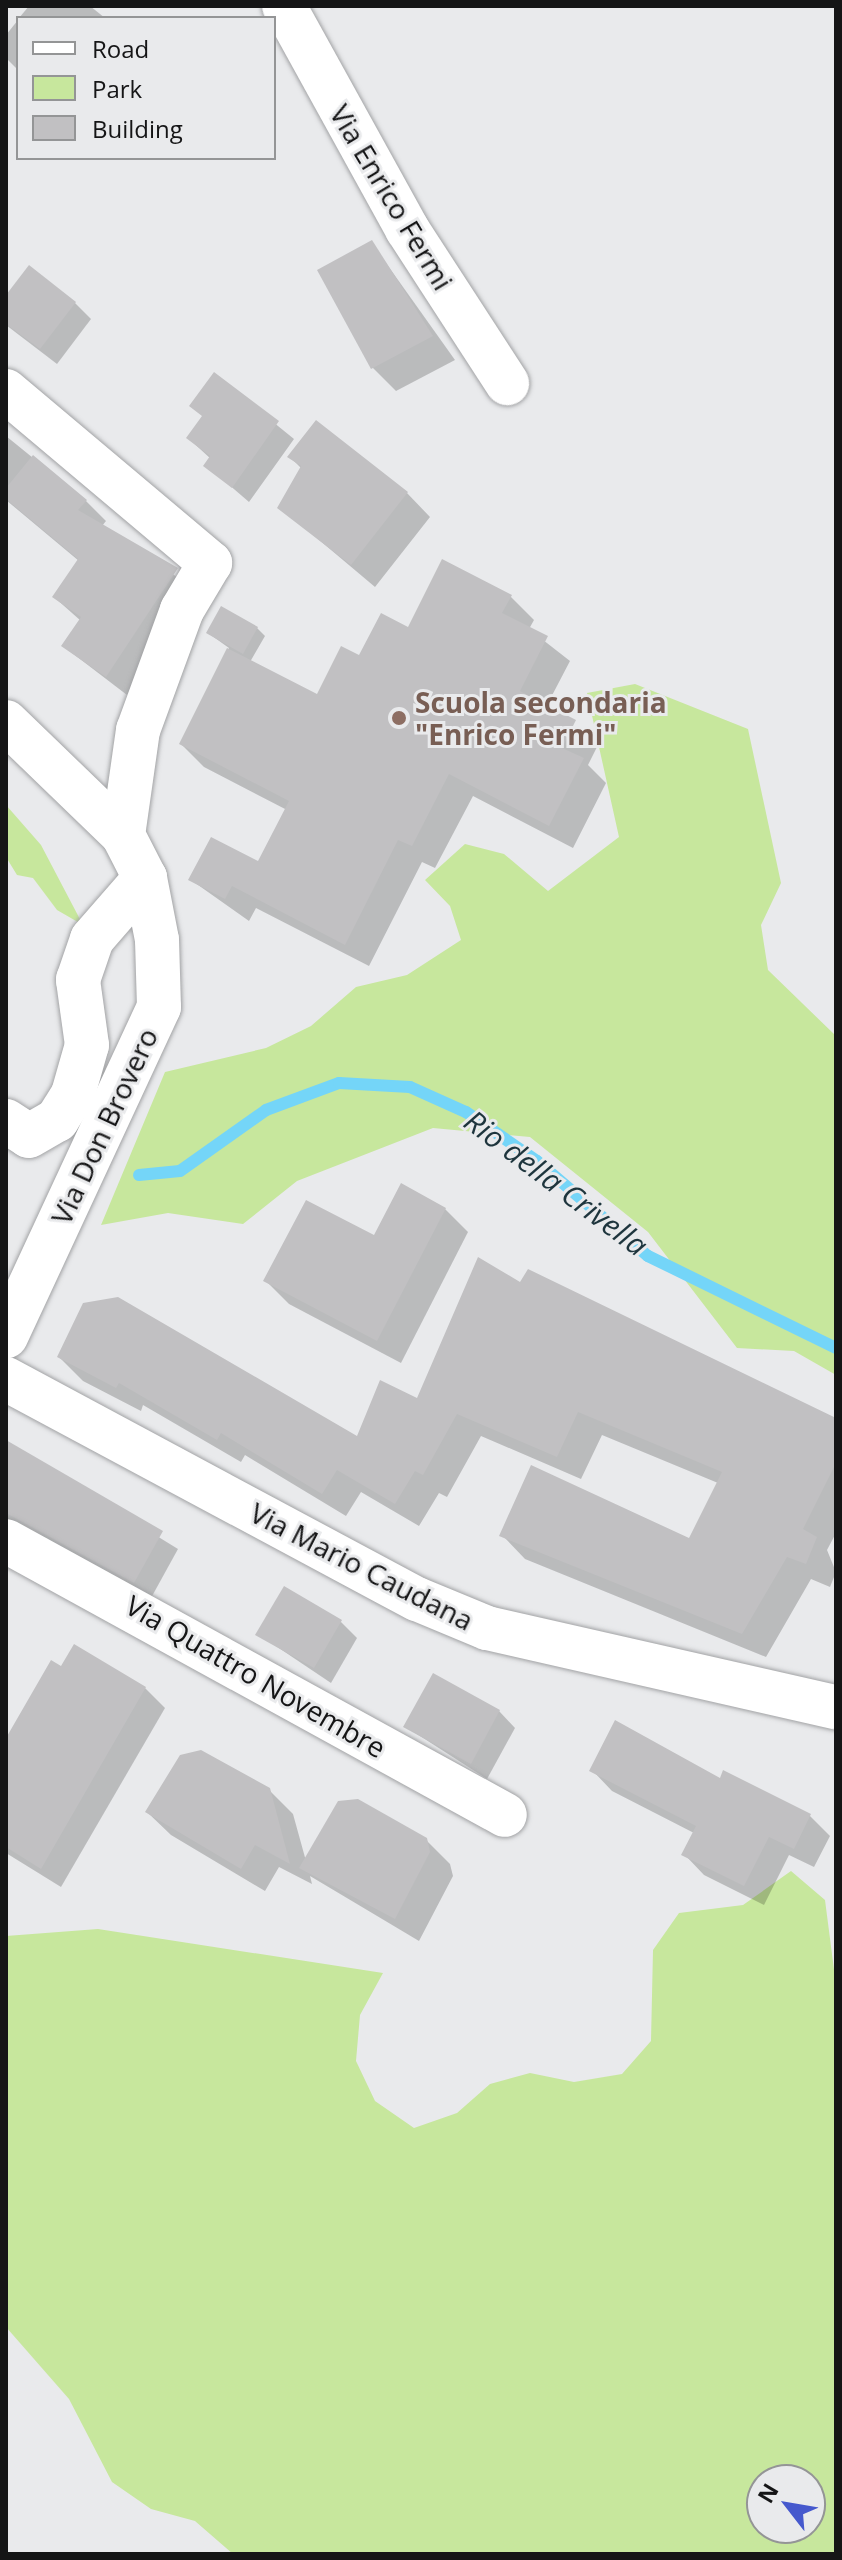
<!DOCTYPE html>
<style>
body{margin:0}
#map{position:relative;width:842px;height:2560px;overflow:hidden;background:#e9eaec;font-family:"Open Sans",sans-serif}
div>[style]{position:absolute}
.green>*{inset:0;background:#c7e79d}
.shadow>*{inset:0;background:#0003}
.stream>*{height:12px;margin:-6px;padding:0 6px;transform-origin:6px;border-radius:6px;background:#74d5f8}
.building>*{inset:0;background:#c1c0c2}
.roads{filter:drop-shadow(0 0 2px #a2a3a5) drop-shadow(0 0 2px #a2a3a5)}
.minor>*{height:44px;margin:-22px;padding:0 22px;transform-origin:22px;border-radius:22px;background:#fff}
.major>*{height:44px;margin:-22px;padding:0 22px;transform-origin:22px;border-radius:22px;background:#fff}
.dots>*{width:22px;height:22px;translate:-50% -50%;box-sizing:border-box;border:4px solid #e9eaec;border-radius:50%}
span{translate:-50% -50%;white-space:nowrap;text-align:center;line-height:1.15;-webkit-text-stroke:6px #e9eaec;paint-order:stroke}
.street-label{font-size:28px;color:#151516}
.education-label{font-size:28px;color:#785e54;font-weight:700}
.left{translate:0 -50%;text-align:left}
.water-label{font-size:30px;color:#1e353d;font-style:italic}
.frame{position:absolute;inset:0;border:8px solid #151516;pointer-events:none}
.legend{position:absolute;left:16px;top:16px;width:260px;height:144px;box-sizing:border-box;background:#e9eaec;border:2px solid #949596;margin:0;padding:10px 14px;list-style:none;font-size:24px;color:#151516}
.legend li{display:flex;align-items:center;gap:16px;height:40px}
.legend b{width:40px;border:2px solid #949596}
.north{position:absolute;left:746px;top:2464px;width:80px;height:80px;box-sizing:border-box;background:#e9eaec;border:2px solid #949596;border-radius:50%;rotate:301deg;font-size:22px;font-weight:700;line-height:32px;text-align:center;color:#151516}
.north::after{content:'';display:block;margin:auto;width:28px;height:36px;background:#4659cd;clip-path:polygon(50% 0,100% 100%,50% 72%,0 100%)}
</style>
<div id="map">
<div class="green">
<i style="clip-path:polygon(635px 684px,748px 729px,781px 883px,761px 925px,768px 970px,836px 1036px,836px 1375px,794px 1351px,737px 1348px,648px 1232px,530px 1137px,433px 1128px,297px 1181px,243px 1224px,168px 1213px,101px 1225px,165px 1072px,266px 1048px,311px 1026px,356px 987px,407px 975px,461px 940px,450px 906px,425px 880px,465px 844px,504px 854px,548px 891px,619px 837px,587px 693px)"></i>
<i style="clip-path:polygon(6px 805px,41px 845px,83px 925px,57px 910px,33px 878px,17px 875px,6px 857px)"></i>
<i style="clip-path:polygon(evenodd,791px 1871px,825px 1900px,836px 1985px,836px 2554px,233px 2554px,195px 2521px,151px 2509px,112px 2482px,69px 2399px,6px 2327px,6px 1936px,98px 1929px,383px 1973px,360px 2015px,356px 2061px,375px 2101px,414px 2128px,457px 2113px,490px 2084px,530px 2073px,574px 2082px,622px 2074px,651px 2041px,653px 1950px,679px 1913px,743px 1905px,791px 1871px,762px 2480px,810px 2480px,810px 2528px,762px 2528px,762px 2480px)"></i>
</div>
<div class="shadow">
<i style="clip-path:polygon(29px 6px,90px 6px,105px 18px,19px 18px)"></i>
<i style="clip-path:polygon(18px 20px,18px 70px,6px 58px,6px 35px)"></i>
<i style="clip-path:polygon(371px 242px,455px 360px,396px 391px,373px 368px)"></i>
<i style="clip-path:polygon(6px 298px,75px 303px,91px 319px,57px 364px,6px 325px)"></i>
<i style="clip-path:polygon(215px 375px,294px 439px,249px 502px,206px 465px,211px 459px,188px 438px,204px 418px)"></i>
<i style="clip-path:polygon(6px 436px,86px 501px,106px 521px,102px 526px,196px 590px,127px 695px,63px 646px,81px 621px,54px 597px,79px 561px,6px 500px)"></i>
<i style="clip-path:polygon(290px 457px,407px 493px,430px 517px,375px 587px,280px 507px,302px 469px)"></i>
<i style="clip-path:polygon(510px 596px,534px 620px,529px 629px,570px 661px,546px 707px,598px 745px,588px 765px,606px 783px,573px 848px,473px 796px,435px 868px,422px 862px,369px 966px,256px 908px,249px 921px,191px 880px,259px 864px,287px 810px,204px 767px,181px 744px,229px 648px,208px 633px,257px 628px,265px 636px,250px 662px,317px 697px,360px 658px,409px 629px)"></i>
<i style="clip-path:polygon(445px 1209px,468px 1232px,401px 1363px,289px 1304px,266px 1281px)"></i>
<i style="clip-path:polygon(521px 1285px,836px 1420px,836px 1533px,827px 1550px,836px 1572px,830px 1587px,811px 1579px,766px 1657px,525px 1559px,502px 1535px,690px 1541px,718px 1483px,602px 1435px,581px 1479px,481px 1436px,447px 1497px,439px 1493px,419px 1526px,361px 1492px,346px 1516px,245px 1455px,241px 1462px,143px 1405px,141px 1411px,83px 1381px,59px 1357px,358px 1439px,418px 1401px)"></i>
<i style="clip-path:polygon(6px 1443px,178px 1549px,151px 1598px,6px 1525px)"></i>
<i style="clip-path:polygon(341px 1622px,357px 1638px,331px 1683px,258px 1634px)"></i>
<i style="clip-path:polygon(62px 1669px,145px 1688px,165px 1708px,61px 1887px,6px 1853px,6px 1759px)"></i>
<i style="clip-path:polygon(499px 1711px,515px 1728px,487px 1779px,406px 1727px)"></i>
<i style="clip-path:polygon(592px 1770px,721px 1781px,810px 1816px,830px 1836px,814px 1867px,789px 1855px,764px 1905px,704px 1875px,684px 1854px,694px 1833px,612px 1791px)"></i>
<i style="clip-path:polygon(269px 1790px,293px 1814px,306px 1861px,426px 1840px,450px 1864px,453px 1876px,419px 1941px,310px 1876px,312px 1884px,279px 1867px,265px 1891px,171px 1835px,147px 1812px)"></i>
</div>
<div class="stream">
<i style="left:139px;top:1175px;width:41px;rotate:-5.6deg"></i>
<i style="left:180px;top:1171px;width:105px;rotate:-35.3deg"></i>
<i style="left:266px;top:1110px;width:78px;rotate:-20.3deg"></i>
<i style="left:339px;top:1083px;width:71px;rotate:3.2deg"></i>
<i style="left:410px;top:1087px;width:61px;rotate:24.1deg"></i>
<i style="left:466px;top:1112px;width:86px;rotate:34.6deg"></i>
<i style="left:537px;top:1161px;width:146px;rotate:40.6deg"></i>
<i style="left:648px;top:1256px;width:209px;rotate:26.1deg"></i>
</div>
<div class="building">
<i style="clip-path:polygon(372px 240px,433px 336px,371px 369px,317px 270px)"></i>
<i style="clip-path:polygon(29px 265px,76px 302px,40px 349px,6px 324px,6px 295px)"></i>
<i style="clip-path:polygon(214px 372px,279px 421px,232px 488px,203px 466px,210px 456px,186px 438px,202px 416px,189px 406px)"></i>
<i style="clip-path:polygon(316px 420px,408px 492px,351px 565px,277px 508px,301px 466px,287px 457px)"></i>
<i style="clip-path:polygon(33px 455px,87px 500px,78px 510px,178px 568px,106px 677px,61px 646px,81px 617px,52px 597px,78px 559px,6px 499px,6px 488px)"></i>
<i style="clip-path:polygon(442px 559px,512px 595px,502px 613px,548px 636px,520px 691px,576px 720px,562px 748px,584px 758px,549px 826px,449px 774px,412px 846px,398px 840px,345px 945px,232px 886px,225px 899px,188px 880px,211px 837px,258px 861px,289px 801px,179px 744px,227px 648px,317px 694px,341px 646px,359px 655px,381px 613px,408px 627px)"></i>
<i style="clip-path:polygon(221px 606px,258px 627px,243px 654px,206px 633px)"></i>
<i style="clip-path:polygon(401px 1183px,446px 1208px,377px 1341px,263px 1281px,306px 1200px,374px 1235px)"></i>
<i style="clip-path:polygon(478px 1257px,520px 1282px,528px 1269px,836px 1418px,836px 1463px,803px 1529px,817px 1537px,806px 1564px,787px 1557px,742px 1634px,499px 1536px,531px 1465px,689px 1538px,722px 1472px,578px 1412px,557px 1457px,457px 1414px,423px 1475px,415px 1471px,395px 1504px,337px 1470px,322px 1494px,221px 1433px,217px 1440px,119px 1383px,116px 1388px,57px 1357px,83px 1303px,118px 1297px,357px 1436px,380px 1380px,417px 1398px)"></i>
<i style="clip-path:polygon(6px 1440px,163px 1531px,134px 1583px,6px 1513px)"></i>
<i style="clip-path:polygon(284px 1586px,342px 1620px,314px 1668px,255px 1635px)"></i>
<i style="clip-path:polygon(74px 1644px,146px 1687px,41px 1869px,6px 1847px,6px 1738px,51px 1660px,61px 1666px)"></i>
<i style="clip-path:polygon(433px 1673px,500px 1710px,471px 1764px,403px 1727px)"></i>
<i style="clip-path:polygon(615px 1720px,720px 1778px,723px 1770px,811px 1814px,794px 1849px,769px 1837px,744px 1886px,681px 1855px,696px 1826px,589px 1771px)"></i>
<i style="clip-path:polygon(201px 1750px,270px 1788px,290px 1864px,255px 1845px,241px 1869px,145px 1812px,180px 1755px)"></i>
<i style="clip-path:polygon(358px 1799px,427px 1838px,430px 1852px,395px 1919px,299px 1868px,338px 1801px)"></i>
</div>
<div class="roads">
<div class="minor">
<i style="left:284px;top:6px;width:255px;rotate:61.1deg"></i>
<i style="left:407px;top:229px;width:184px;rotate:57deg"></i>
<i style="left:6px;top:391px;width:267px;rotate:40.1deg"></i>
<i style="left:210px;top:563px;width:55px;rotate:120.8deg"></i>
<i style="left:182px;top:610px;width:128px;rotate:110.1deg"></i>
<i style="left:138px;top:730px;width:106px;rotate:98.1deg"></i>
<i style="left:6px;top:722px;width:163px;rotate:44deg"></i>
<i style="left:123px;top:835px;width:48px;rotate:62.9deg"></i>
<i style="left:145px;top:878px;width:63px;rotate:79deg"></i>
<i style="left:157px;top:940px;width:67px;rotate:88.3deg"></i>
<i style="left:159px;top:1007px;width:363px;rotate:114.9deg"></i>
<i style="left:6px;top:1121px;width:27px;rotate:33deg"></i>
<i style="left:29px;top:1136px;width:32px;rotate:-30deg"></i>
<i style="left:57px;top:1120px;width:31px;rotate:-58deg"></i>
<i style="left:73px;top:1094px;width:51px;rotate:-74.1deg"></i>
<i style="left:87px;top:1045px;width:66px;rotate:-97.9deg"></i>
<i style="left:78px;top:980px;width:43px;rotate:-71.1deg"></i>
<i style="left:92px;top:939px;width:81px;rotate:-49deg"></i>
<i style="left:6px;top:1541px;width:569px;rotate:28.77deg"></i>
</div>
<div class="major">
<i style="left:6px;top:1379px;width:466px;rotate:28.2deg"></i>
<i style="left:417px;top:1599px;width:76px;rotate:22.5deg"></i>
<i style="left:487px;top:1628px;width:358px;rotate:12.8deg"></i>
</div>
</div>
<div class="dots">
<i style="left:399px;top:718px;background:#8d6e63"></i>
</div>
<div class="street-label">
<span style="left:392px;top:197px;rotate:59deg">Via Enrico Fermi</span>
<span style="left:104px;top:1126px;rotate:-65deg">Via Don Brovero</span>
<span style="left:362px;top:1566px;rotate:27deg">Via Mario Caudana</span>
<span style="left:256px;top:1676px;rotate:30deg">Via Quattro Novembre</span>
</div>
<div class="education-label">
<span class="left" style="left:415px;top:718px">Scuola secondaria<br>"Enrico Fermi"</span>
</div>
<div class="water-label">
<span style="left:556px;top:1183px;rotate:37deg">Rio della Crivella</span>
</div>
<div class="frame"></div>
<ul class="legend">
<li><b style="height:10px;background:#fff"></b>Road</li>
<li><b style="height:22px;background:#c7e79d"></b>Park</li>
<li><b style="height:22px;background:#c1c0c2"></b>Building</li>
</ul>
<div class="north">N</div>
</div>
